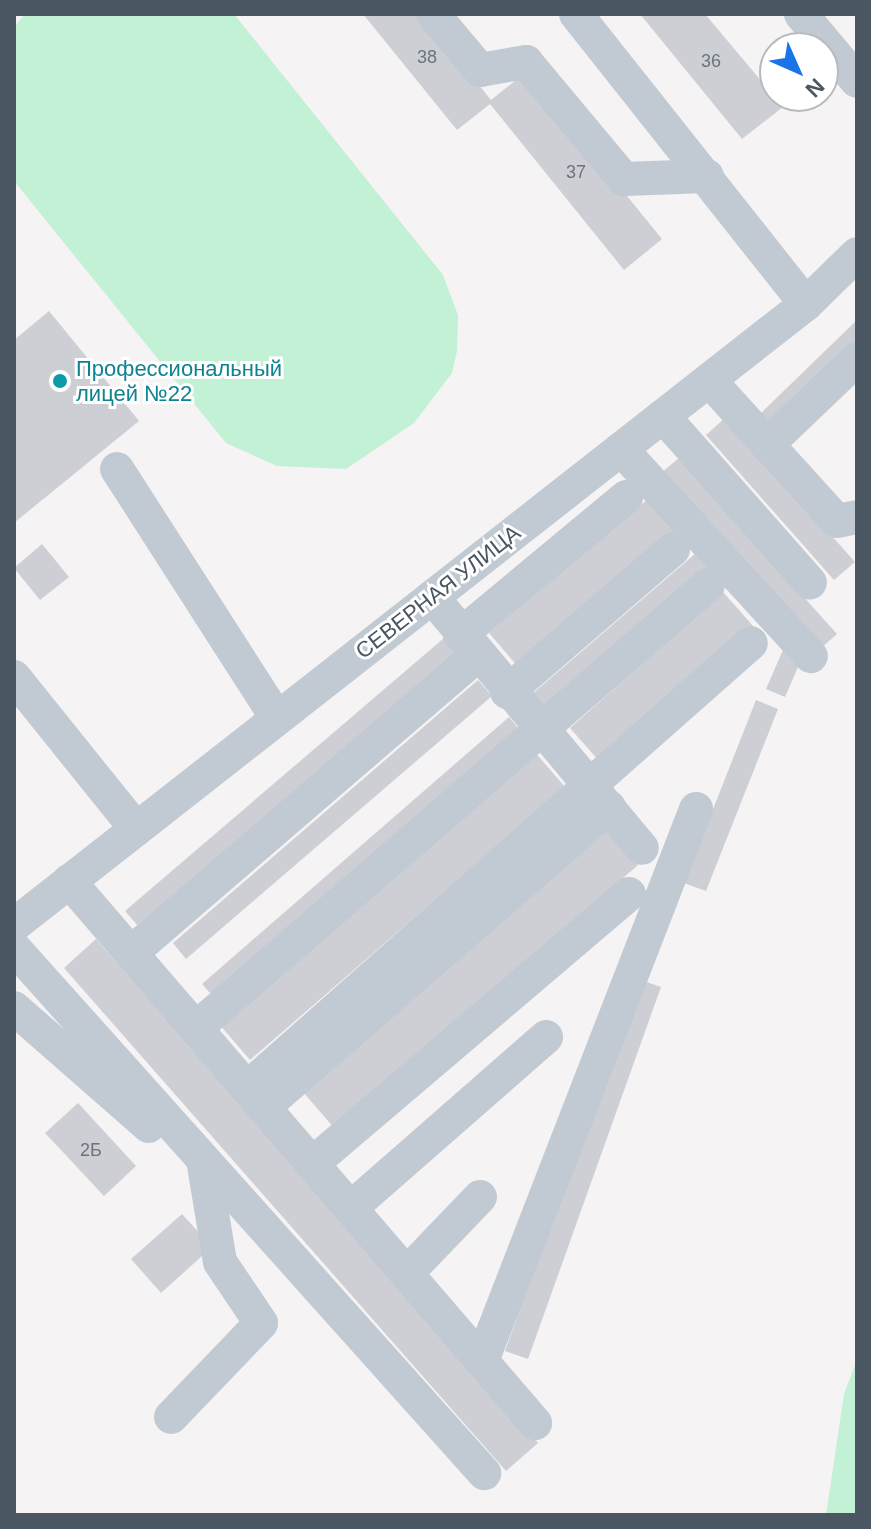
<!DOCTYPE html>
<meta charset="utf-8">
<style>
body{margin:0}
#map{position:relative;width:871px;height:1529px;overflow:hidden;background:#f5f3f3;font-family:Arial,sans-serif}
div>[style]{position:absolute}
.green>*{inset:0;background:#c3f1d5}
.building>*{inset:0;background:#cdcfd5}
.minor>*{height:34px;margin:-17px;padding:0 17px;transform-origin:17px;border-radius:17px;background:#c1cad2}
.dots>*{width:22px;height:22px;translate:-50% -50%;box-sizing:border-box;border:4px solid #fff;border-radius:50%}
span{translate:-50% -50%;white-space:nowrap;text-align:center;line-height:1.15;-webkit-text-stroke:6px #fff;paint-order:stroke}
.number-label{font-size:18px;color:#6b747e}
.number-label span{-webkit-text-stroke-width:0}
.culture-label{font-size:22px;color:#0d838f}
.left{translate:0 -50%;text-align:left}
.street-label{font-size:22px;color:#4a5661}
.frame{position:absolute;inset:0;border:16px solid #4a5661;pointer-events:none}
.north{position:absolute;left:759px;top:32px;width:80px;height:80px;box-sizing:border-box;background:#fff;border:2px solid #b7bbc0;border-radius:50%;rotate:135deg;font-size:22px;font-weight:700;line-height:32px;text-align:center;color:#4a5661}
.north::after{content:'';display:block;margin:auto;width:28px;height:36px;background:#1a73e8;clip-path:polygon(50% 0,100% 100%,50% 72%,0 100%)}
</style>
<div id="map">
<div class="green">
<i style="clip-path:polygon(25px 14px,234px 14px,443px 275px,458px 315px,457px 351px,452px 373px,414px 423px,346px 469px,277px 466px,226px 443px,14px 181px,14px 27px)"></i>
<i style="clip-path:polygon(857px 1360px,857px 1515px,826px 1515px,844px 1394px)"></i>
</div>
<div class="building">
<i style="clip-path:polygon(363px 14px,422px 14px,491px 100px,526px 72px,662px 239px,624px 270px,490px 104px,457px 130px)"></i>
<i style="clip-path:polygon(640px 14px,705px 14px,783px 107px,742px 139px)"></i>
<i style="clip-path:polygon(49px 311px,139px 421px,14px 523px,14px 340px)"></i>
<i style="clip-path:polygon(857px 320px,857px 353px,775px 433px,758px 416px)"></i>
<i style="clip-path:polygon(726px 417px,855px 562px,834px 580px,706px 435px)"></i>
<i style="clip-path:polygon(679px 458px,837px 634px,820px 649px,661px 473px)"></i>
<i style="clip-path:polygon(648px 499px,677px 535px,519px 668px,489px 633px)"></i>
<i style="clip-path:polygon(42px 544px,69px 577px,40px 600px,14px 568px)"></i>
<i style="clip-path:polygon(696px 553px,711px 570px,546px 712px,531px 695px)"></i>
<i style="clip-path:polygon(723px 592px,754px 627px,600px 762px,570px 728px)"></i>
<i style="clip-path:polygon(444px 638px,459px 654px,139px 927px,125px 911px)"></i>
<i style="clip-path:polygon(783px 650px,802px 658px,785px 697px,766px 689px)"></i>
<i style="clip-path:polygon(478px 680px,492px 696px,186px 959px,173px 943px)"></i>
<i style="clip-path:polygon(756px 700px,778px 709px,706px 891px,684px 883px)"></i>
<i style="clip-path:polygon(509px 717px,525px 736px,219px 1003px,202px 984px)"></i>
<i style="clip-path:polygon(534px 751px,565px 787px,250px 1060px,219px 1024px)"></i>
<i style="clip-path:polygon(606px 829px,638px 865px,335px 1129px,303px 1092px)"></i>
<i style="clip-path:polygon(96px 939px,538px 1443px,506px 1471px,64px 968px)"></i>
<i style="clip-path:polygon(638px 979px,661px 987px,528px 1359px,505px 1351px)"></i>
<i style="clip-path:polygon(78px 1103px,136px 1166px,104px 1196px,45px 1133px)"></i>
<i style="clip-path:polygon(182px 1214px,212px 1247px,161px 1293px,131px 1259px)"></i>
</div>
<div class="minor">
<i style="left:433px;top:14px;width:73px;rotate:50deg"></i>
<i style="left:480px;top:70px;width:47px;rotate:-9.9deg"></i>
<i style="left:526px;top:62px;width:153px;rotate:50.1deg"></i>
<i style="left:624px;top:179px;width:83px;rotate:-2.1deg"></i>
<i style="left:576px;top:14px;width:370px;rotate:51.6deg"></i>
<i style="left:801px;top:14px;width:87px;rotate:50.1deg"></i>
<i style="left:709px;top:380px;width:190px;rotate:47.8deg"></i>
<i style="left:837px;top:521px;width:20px;rotate:-11deg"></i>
<i style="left:663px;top:416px;width:222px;rotate:48.6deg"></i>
<i style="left:767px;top:445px;width:124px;rotate:-43.7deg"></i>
<i style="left:621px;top:449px;width:281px;rotate:47.5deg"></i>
<i style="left:117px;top:469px;width:296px;rotate:57.3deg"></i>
<i style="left:432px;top:597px;width:327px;rotate:50.1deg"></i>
<i style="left:460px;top:635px;width:216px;rotate:-39.7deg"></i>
<i style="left:14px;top:677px;width:195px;rotate:51.2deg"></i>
<i style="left:507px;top:692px;width:219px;rotate:-40.7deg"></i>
<i style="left:69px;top:881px;width:715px;rotate:49.31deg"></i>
<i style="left:14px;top:925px;width:1006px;rotate:-38.1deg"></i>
<i style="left:806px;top:304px;width:71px;rotate:-44.4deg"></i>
<i style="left:14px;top:948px;width:705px;rotate:48.16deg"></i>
<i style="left:131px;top:953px;width:457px;rotate:-40.7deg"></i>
<i style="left:14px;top:1008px;width:179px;rotate:41.2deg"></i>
<i style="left:196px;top:1028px;width:677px;rotate:-40.87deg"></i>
<i style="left:247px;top:1088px;width:672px;rotate:-41.44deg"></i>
<i style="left:264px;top:1107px;width:457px;rotate:-41deg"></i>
<i style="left:313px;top:1163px;width:415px;rotate:-40.4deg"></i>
<i style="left:352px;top:1207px;width:258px;rotate:-41.2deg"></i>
<i style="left:408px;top:1272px;width:104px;rotate:-46.2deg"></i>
<i style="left:483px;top:1358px;width:589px;rotate:-68.79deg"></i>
<i style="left:171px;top:1417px;width:130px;rotate:-46.2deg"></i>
<i style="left:261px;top:1323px;width:73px;rotate:-123.9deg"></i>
<i style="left:220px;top:1262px;width:104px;rotate:-99.4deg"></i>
</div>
<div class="dots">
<i style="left:60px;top:381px;background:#0f9aa8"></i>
</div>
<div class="number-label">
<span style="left:427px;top:57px">38</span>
<span style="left:711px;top:61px">36</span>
<span style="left:576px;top:172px">37</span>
<span style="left:91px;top:1150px">2Б</span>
</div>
<div class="culture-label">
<span class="left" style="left:76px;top:381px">Профессиональный<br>лицей №22</span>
</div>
<div class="street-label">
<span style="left:438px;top:592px;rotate:-38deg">СЕВЕРНАЯ УЛИЦА</span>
</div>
<div class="frame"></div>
<div class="north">N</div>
</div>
